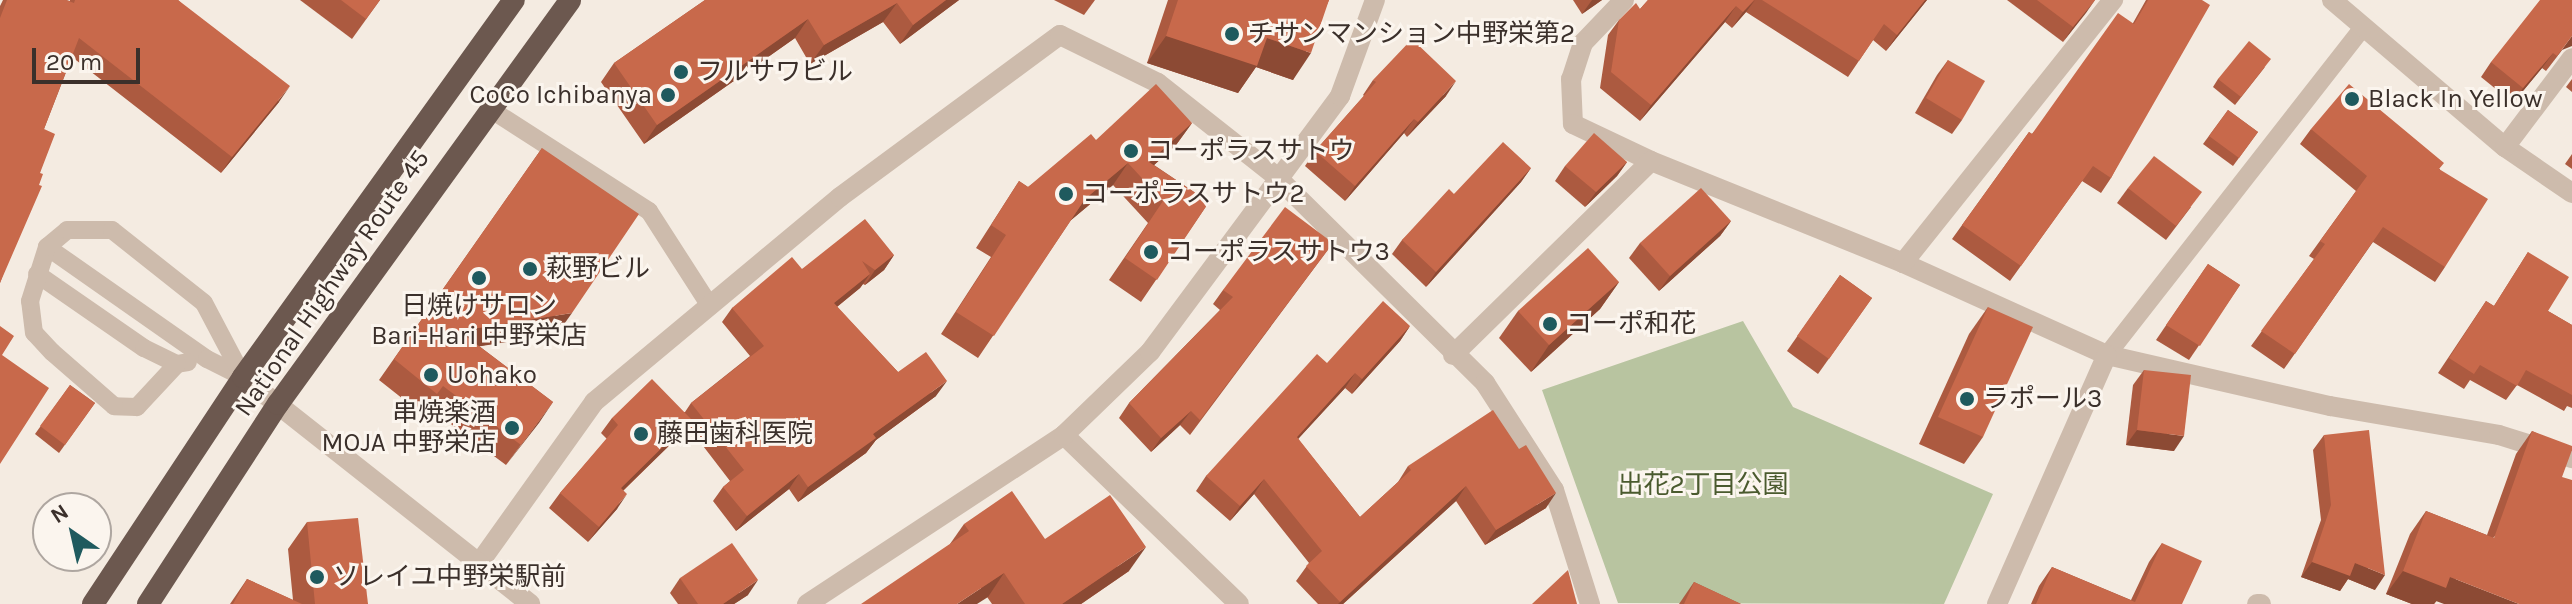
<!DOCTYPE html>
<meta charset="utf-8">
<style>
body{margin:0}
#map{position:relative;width:2572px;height:604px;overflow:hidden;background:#f4ebe1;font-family:Karla,"Noto Sans JP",sans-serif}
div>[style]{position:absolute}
.green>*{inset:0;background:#b8c4a0}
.service>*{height:18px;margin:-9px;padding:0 9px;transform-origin:9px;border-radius:9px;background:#cdbbac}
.minor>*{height:20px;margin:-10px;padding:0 10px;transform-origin:10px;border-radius:10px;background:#cdbbac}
.tertiary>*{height:20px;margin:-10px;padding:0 10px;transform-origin:10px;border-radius:10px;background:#cdbbac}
.trunk>*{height:22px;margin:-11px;padding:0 11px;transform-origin:11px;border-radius:11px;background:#6c584f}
.wall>*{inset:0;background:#ac5a40}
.shaded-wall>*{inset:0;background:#8c4a34}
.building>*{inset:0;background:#c8694b}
.dots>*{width:22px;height:22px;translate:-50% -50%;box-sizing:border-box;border:4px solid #fbf5ee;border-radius:50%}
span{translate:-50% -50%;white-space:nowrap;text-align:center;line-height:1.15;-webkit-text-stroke:6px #fbf5ee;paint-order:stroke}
.poi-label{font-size:26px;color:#3b302b}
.left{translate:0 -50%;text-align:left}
.right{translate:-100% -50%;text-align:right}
.street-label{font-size:26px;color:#3b302b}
.park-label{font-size:26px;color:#4a5a2e}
.north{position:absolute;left:32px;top:492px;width:80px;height:80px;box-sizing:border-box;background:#fbf5ee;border:2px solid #aea6a0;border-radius:50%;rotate:326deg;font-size:22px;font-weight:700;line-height:32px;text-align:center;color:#3b302b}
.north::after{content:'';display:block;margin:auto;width:28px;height:36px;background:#1f5a5e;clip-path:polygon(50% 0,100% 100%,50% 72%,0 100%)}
.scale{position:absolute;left:32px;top:48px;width:108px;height:36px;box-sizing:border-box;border:4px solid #3b302b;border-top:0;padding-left:10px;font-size:24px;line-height:28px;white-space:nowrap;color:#3b302b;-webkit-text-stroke:6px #fbf5ee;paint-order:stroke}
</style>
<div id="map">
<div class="green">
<i style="clip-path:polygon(1743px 321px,1793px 407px,1993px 494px,1944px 604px,1618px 603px,1542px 390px)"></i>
</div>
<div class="service">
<i style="left:490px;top:109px;width:189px;rotate:32.7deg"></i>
<i style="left:649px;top:211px;width:113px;rotate:57.3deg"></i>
<i style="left:47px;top:247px;width:195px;rotate:35deg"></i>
<i style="left:207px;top:359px;width:40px;rotate:26.6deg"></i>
<i style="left:37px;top:274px;width:130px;rotate:34.7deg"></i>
<i style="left:144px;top:348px;width:37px;rotate:26deg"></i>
<i style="left:177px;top:364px;width:11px;rotate:-10deg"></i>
<i style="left:2107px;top:355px;width:416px;rotate:-52deg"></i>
<i style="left:177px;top:364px;width:59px;rotate:132.9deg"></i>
<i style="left:137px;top:407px;width:23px;rotate:-178deg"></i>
<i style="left:114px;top:406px;width:82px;rotate:-138.9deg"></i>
<i style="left:52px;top:352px;width:26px;rotate:-133deg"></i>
<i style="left:34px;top:333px;width:32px;rotate:-97deg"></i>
<i style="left:30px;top:301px;width:57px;rotate:-72.5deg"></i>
<i style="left:47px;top:247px;width:26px;rotate:-40deg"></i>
<i style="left:67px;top:230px;width:45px"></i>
<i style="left:112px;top:230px;width:117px;rotate:38.4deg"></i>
<i style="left:204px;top:303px;width:84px;rotate:62.2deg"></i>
</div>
<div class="minor">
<i style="left:1624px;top:0;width:59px;rotate:133.6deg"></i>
<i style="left:1583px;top:43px;width:38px;rotate:108deg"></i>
<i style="left:1571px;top:79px;width:45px;rotate:87.5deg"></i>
<i style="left:1573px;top:124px;width:86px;rotate:25.4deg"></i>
<i style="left:1651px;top:161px;width:272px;rotate:22deg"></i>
<i style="left:1903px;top:263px;width:224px;rotate:24.3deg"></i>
<i style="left:2107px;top:355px;width:229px;rotate:12.9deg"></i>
<i style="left:2330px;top:406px;width:171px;rotate:9.7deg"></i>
<i style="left:2499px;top:435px;width:77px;rotate:17.5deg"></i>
<i style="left:2332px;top:0;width:227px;rotate:40.4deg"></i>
<i style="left:2505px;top:147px;width:81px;rotate:34.5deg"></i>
<i style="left:2505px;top:147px;width:111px;rotate:-53deg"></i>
<i style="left:1903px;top:263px;width:337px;rotate:-51.4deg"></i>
<i style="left:1453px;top:355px;width:277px;rotate:-44.4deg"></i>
<i style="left:1064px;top:435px;width:243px;rotate:44deg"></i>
<i style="left:480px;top:562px;width:196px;rotate:-54.5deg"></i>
<i style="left:594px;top:402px;width:320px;rotate:-39.8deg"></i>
<i style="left:840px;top:197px;width:273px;rotate:-36.4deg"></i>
<i style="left:1060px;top:35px;width:109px;rotate:26.1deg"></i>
<i style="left:1158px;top:83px;width:152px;rotate:38.3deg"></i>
<i style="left:1277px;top:177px;width:293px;rotate:44.7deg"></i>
<i style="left:1485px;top:383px;width:127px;rotate:57.2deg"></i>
<i style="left:1554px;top:490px;width:120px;rotate:72.5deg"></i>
<i style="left:807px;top:604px;width:308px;rotate:-33.3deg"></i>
<i style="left:1064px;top:435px;width:120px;rotate:-44deg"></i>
<i style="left:1150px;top:352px;width:319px;rotate:-53.4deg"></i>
<i style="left:1340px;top:96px;width:102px;rotate:-70deg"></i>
<i style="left:1997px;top:604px;width:272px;rotate:-66.2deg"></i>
<i style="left:2257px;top:604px;width:4px"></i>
</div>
<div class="tertiary">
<i style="left:243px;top:377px;width:366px;rotate:38.3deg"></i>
</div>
<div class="trunk">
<i style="left:93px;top:604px;width:272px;rotate:-56.5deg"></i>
<i style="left:243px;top:377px;width:464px;rotate:-54.3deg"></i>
<i style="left:148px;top:604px;width:239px;rotate:-57deg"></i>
<i style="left:278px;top:404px;width:498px;rotate:-54.1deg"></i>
</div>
<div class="wall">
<i style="clip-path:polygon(3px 0,66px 0,70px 1px,70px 0,178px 0,279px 102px,221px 173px,72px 57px,44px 129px,40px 173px,0 283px,0 6px)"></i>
<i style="clip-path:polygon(300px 0,380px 0,352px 39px)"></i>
<i style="clip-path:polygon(705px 0,959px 0,900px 44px,883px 22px,810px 64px,795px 38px,644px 144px,601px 82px,614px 63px)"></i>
<i style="clip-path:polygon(1054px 0,1095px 0,1084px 15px)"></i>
<i style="clip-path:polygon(1168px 0,1329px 0,1293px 80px,1256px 67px,1238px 93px,1147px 63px)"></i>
<i style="clip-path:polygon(1573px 0,1602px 0,1582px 14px)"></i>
<i style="clip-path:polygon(1648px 0,1927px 0,1886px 51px,1873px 40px,1848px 77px,1746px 12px,1732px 28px,1725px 22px,1640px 121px,1600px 88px,1608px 35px,1619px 20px,1640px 9px)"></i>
<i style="clip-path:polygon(2007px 0,2095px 0,2063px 42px)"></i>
<i style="clip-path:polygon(2146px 0,2202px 0,2111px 178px,2101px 193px,2082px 181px,2010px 281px,1952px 239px,2029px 132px,2032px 134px,2133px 23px)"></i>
<i style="clip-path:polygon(2562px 50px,2546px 71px,2542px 68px,2513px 103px,2481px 77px,2491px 62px)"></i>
<i style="clip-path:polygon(1948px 60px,1962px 120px,1952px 134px,1915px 113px,1937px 75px)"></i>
<i style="clip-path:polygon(2265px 67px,2235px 105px,2213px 87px,2218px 79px)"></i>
<i style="clip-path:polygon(2572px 79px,2572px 92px,2566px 87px)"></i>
<i style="clip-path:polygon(1373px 80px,1446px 96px,1407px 137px,1404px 133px,1345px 201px,1305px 166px,1315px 151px,1364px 96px,1363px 95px)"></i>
<i style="clip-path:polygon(2228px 110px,2258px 132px,2233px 166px,2203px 144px)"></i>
<i style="clip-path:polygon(1192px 123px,1176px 145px,1154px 165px,1209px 202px,1141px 302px,1109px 280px,1148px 223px,1113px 185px,1071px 220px,978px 358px,941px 334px,991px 257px,976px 248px,1019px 181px,1028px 187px,1096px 140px)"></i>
<i style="clip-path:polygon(2311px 129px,2440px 169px,2445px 267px,2435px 282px,2373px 242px,2284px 369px,2251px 346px,2314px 259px,2309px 256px,2356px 191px,2300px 144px)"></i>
<i style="clip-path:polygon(542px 148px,557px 334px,479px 346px,553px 402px,506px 465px,428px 407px,422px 414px,379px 380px)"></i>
<i style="clip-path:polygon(2572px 154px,2572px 169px,2565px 164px)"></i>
<i style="clip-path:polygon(1627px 162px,1617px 176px,1585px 207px,1555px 181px,1565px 166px)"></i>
<i style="clip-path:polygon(1531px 168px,1521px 182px,1426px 287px,1392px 254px,1402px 240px,1454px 194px)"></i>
<i style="clip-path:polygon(2128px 188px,2191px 207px,2166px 240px,2117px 203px)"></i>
<i style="clip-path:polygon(1731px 221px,1720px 236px,1659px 291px,1629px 258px,1640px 243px)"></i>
<i style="clip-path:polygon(1333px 243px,1190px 435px,1180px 425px,1151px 452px,1119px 418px,1129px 403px,1220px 310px,1213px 304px,1223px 290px)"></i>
<i style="clip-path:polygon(2528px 252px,2548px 311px,2572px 325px,2572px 408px,2567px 406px,2564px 411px,2517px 385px,2506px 400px,2470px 380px,2464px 389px,2438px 373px,2486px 301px,2494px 306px)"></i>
<i style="clip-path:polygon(894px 255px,884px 270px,865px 285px,863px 284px,860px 288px,837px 307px,898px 372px,936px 396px,876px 440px,866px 453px,798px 502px,789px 489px,736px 531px,713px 501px,723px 487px,730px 481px,687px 425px,681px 434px,623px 491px,617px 509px,588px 542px,549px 508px,560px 493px,607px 439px,601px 433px,612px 418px,685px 412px,691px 403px,750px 356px,722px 322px,732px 308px,802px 269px)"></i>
<i style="clip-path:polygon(2208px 264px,2240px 285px,2189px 360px,2156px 340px)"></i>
<i style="clip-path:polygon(1840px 275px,1872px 298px,1818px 374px,1787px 351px)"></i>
<i style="clip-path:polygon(1619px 282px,1600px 309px,1531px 372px,1499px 338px,1518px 311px)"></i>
<i style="clip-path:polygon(1988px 307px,1983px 437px,1964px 464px,1919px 444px,1969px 334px)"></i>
<i style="clip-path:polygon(1410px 326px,1400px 341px,1352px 394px,1345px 388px,1298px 439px,1360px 517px,1398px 482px,1408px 466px,1546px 508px,1485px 545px,1456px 501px,1343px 604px,1318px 604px,1296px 581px,1309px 563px,1254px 494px,1230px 521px,1196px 491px,1206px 476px)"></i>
<i style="clip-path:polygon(2144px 370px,2174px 451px,2126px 445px,2133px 385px)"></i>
<i style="clip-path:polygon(70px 385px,95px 403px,59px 453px,35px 434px)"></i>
<i style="clip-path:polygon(2532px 431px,2572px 450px,2434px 604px,2412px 604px,2386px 594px,2410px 534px,2426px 511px,2487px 535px,2516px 454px)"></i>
<i style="clip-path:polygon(2324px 435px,2375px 590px,2348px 579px,2340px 591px,2301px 577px,2321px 520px,2313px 450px)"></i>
<i style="clip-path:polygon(307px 522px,368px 604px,230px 604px,247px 579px,293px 600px,288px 549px)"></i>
<i style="clip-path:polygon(964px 524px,1045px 539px,1129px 571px,1081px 604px,992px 604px,950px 544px)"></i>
<i style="clip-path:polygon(2162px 543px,2182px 604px,2031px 604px,2039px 586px,2052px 567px,2131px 600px,2149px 562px)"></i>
<i style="clip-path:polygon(680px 578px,748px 595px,734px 604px,678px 604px,670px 593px)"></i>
<i style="clip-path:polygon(1694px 582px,1741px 604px,1679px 604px)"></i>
</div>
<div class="shaded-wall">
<i style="clip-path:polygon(946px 0,959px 0,900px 44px,913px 25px)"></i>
<i style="clip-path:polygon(1592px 0,1602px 0,1582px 14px)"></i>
<i style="clip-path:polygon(1755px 0,1746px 12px,1732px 28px,1743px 12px)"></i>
<i style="clip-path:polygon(1925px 0,1927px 0,1886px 51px,1897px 35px)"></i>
<i style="clip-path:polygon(2095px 0,2086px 13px,2063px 42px,2073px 27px)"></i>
<i style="clip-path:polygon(897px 3px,883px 22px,810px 64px,824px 45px)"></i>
<i style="clip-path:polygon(1736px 6px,1725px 22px,1640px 121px,1651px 105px)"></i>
<i style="clip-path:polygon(808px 19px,795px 38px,644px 144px,657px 125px)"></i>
<i style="clip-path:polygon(1166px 36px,1267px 38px,1311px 53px,1293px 80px,1256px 67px,1238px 93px,1147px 63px)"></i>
<i style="clip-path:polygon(2572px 36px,2572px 46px,2562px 50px,2546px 71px)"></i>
<i style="clip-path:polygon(2553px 53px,2542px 68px,2513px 103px,2523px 88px)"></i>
<i style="clip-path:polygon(1456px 81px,1446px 96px,1407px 137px,1418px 122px)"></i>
<i style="clip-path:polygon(290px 86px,279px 102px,221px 173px,232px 157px)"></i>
<i style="clip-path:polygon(1414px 119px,1404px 133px,1345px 201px,1355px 186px)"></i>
<i style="clip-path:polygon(1192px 123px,1176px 145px,1141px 177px,1149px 162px)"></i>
<i style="clip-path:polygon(1627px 162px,1617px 176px,1585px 207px,1596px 192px)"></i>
<i style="clip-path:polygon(1128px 163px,1113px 185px,1070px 221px,1085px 199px)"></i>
<i style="clip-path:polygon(1531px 168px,1521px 182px,1426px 287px,1436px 272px)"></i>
<i style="clip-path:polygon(1731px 221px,1720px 236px,1659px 291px,1670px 276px)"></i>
<i style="clip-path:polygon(894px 255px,884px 270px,865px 285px,875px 270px)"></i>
<i style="clip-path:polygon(870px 274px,860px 288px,823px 318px,834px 303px)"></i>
<i style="clip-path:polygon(1619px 282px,1600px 309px,1531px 372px,1549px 345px)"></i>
<i style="clip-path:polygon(572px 313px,557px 334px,444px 352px,459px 331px)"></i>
<i style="clip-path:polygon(1410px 326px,1400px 341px,1352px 394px,1362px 379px)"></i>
<i style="clip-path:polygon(1355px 373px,1345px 388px,1286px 452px,1297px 437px)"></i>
<i style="clip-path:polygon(947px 381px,936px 396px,876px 440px,866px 453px,798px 502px,808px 487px,873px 434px)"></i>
<i style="clip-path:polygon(553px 402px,539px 423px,506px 465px,521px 445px)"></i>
<i style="clip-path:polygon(1191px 411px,1180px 425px,1151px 452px,1161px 438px)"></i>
<i style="clip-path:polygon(691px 419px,681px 434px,610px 503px,621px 488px)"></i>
<i style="clip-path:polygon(2137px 430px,2184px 436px,2174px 451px,2126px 445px)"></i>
<i style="clip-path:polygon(799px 474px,789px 489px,736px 531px,747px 516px)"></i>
<i style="clip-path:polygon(1264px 479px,1254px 494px,1230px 521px,1240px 506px)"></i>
<i style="clip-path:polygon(1466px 486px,1456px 501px,1343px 604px,1338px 604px)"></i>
<i style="clip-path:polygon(1556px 493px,1546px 508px,1485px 545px,1496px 530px)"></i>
<i style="clip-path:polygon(627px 494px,617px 509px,588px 542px,599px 527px)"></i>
<i style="clip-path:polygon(1146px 547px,1129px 571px,1081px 604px,1062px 604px)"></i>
<i style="clip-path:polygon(2312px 562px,2355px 563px,2385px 575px,2375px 590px,2348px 579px,2340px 591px,2301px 577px)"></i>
<i style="clip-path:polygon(2403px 571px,2450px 577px,2519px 604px,2444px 604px,2436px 601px,2434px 604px,2412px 604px,2386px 594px)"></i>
<i style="clip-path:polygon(1004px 573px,988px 597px,977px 604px,957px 604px)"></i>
<i style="clip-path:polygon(758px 580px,748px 595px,734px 604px,723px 604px)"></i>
</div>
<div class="building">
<i style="clip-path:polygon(7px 0,66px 0,74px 3px,75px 0,178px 0,290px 86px,232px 157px,79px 38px,44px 129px,55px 134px,40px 173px,43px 174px,39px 185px,42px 186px,0 283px,0 18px)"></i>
<i style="clip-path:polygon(341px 0,380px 0,366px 19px)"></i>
<i style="clip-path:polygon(705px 0,946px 0,913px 25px,897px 3px,824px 45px,808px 19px,657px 125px,614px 63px)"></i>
<i style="clip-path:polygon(1178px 0,1329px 0,1311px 53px,1267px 38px,1257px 66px,1166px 36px)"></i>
<i style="clip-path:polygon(1648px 0,1754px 0,1743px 12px,1736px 6px,1651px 105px,1611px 72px,1619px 20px,1636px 3px,1640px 9px)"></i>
<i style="clip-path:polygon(1762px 0,1925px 0,1897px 35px,1884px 24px,1859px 61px)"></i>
<i style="clip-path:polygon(2037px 0,2095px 0,2073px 27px)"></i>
<i style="clip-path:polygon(2148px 0,2202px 0,2210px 5px,2111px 178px,2093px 166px,2021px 266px,1962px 225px,2029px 132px,2032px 134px,2118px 13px,2134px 24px)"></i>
<i style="clip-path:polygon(2540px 0,2572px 0,2572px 36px,2557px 56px,2553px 53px,2523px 88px,2491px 62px)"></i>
<i style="clip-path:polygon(1412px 39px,1456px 81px,1418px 122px,1414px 119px,1355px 186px,1315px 151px,1376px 82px,1373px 80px)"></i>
<i style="clip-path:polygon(2249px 41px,2271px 59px,2241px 97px,2218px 79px)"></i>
<i style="clip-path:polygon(1948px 60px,1985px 81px,1962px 120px,1926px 98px)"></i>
<i style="clip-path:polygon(1156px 84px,1192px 123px,1149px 162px,1209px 202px,1157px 280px,1125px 258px,1163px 201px,1128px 163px,1085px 199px,994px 336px,956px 312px,1006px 235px,991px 225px,1019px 181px,1028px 187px,1091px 134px,1096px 140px)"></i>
<i style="clip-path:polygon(2349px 84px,2444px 163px,2439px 169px,2488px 199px,2445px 267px,2383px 227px,2295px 354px,2261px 331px,2325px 244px,2320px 241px,2367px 176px,2311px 129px)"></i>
<i style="clip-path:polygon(2228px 110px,2258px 132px,2239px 158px,2209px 136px)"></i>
<i style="clip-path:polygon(1594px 133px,1627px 162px,1596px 192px,1565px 166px)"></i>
<i style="clip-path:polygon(1503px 142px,1531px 168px,1436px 272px,1402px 240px,1449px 189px,1454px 194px)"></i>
<i style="clip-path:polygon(542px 148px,639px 214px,572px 313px,459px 331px,553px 402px,521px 445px,443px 386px,437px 394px,394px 359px)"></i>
<i style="clip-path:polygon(2154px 156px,2202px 192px,2176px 226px,2128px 188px)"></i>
<i style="clip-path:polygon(1701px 188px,1731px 221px,1670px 276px,1640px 243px)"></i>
<i style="clip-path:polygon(1285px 207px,1333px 243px,1200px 420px,1191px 411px,1161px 438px,1129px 403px,1233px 297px,1223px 290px)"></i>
<i style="clip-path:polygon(865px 219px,894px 255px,875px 270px,862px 261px,870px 274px,834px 303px,898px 372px,926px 352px,947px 381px,873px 434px,876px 438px,808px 487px,799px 474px,747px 516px,723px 487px,744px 470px,691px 403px,764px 346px,732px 308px,792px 257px,802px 269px)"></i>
<i style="clip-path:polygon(1588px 248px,1619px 282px,1549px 345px,1518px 311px)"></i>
<i style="clip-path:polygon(2528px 252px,2569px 277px,2548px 311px,2572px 325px,2572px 395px,2526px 370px,2517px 386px,2480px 365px,2474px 374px,2449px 358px,2486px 301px,2494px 306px)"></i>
<i style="clip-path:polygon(2208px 264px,2240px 285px,2200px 346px,2166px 325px)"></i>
<i style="clip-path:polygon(1840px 275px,1872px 298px,1829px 359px,1797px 336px)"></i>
<i style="clip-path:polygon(1383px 301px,1410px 326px,1362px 379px,1355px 373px,1297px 437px,1360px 517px,1411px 470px,1408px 466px,1493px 410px,1519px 449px,1526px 445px,1556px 493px,1496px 530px,1466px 486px,1340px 602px,1306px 566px,1322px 551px,1264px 479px,1240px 506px,1206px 476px,1317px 354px,1327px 363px)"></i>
<i style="clip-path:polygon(1988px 307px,2033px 327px,1983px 437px,1938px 417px)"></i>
<i style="clip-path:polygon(0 326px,14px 336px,2px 355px,49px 388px,0 464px)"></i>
<i style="clip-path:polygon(2144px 370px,2191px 375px,2184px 436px,2137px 430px)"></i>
<i style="clip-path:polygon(652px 379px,691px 419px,621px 488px,627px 494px,599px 527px,560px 493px,618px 425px,612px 418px)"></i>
<i style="clip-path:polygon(70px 385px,95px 403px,65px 445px,40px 426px)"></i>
<i style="clip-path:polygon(2369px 430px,2385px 575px,2355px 563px,2350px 576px,2312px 562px,2331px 505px,2324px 435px)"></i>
<i style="clip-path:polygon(2532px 431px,2572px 446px,2572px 450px,2562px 477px,2572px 480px,2572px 604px,2519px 604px,2450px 577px,2446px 588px,2403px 571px,2426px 511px,2494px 538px)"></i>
<i style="clip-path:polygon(1012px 491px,1045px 539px,1110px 495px,1146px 547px,1062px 604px,1025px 604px,1004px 573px,957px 604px,861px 604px,969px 531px,964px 524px)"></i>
<i style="clip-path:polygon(358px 518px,368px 604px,315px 604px,307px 522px)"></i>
<i style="clip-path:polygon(732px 543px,758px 580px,723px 604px,698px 604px,680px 578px)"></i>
<i style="clip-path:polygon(2162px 543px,2202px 561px,2182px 604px,2036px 604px,2052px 567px,2135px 602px)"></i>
<i style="clip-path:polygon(1568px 570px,1577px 604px,1532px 604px)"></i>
<i style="clip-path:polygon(247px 579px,302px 604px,233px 604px)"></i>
<i style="clip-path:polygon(1694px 582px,1741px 604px,1684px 604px)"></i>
</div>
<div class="dots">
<i style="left:1232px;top:34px;background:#1f5a5e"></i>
<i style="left:681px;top:72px;background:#1f5a5e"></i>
<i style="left:668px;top:95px;background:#1f5a5e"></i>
<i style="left:2352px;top:99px;background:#1f5a5e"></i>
<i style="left:1131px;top:151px;background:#1f5a5e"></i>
<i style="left:1066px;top:194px;background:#1f5a5e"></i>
<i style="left:1151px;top:252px;background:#1f5a5e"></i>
<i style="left:530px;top:269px;background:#1f5a5e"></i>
<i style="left:479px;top:278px;background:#1f5a5e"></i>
<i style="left:1550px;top:324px;background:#1f5a5e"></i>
<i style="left:431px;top:375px;background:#1f5a5e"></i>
<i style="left:1967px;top:399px;background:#1f5a5e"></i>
<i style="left:512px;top:428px;background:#1f5a5e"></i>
<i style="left:641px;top:434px;background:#1f5a5e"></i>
<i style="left:317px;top:577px;background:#1f5a5e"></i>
</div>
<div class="poi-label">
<span class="left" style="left:1248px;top:34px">チサンマンション中野栄第2</span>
<span class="left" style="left:697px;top:72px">フルサワビル</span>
<span class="right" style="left:652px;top:95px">CoCo Ichibanya</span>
<span class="left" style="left:2368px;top:99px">Black In Yellow</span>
<span class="left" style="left:1147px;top:151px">コーポラスサトウ</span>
<span class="left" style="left:1082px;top:194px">コーポラスサトウ2</span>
<span class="left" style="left:1167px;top:252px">コーポラスサトウ3</span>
<span class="left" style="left:546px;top:269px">萩野ビル</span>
<span style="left:479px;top:321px">日焼けサロン<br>Bari-Hari 中野栄店</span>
<span class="left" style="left:1566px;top:324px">コーポ和花</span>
<span class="left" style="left:447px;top:375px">Uohako</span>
<span class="left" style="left:1983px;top:399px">ラポール3</span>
<span class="right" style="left:496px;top:428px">串焼楽酒<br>MOJA 中野栄店</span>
<span class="left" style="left:657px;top:434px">藤田歯科医院</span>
<span class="left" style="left:333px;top:577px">ソレイユ中野栄駅前</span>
</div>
<div class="street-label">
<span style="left:332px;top:283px;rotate:-55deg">National Highway Route 45</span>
</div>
<div class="park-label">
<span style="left:1703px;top:485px">出花2丁目公園</span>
</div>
<div class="north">N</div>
<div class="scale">20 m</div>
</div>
